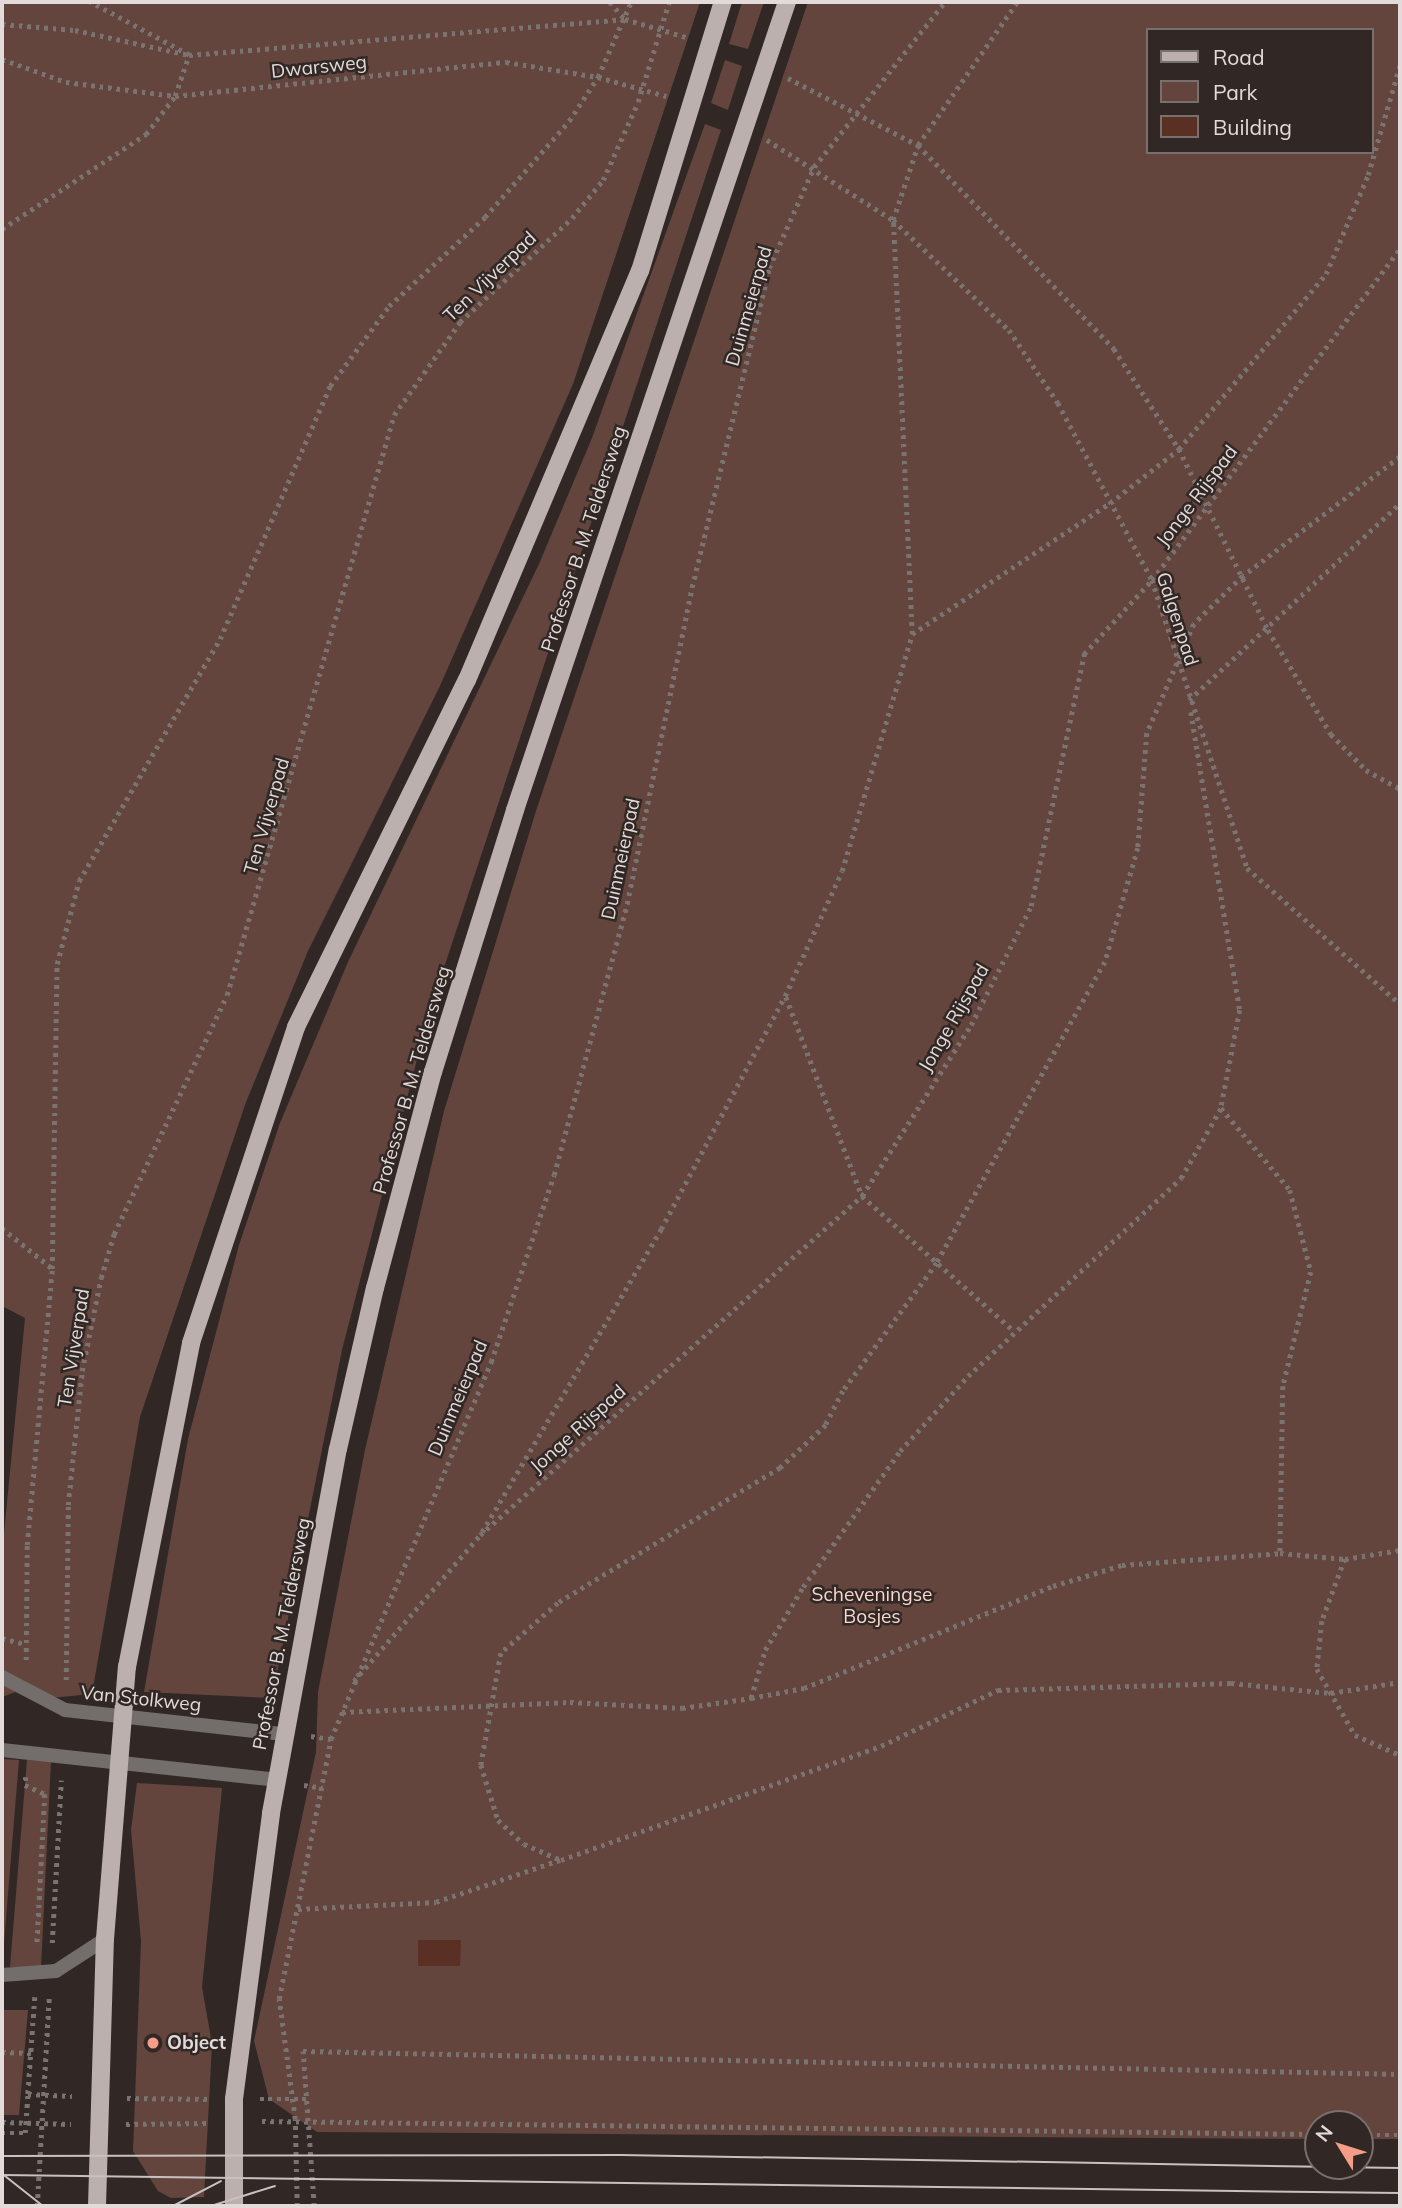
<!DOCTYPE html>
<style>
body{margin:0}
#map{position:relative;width:1402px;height:2208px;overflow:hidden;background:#312825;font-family:Mulish,sans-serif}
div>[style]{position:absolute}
.green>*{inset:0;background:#63453e}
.building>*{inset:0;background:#5a3025}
.path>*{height:4.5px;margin-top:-2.25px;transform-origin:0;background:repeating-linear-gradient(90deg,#7b7370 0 3.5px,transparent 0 8.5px)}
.service>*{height:14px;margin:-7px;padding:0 7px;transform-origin:7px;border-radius:7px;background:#736d6c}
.minor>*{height:14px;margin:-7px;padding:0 7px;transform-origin:7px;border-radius:7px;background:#736d6c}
.primary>*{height:18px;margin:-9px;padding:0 9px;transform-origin:9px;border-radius:9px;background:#bbb0ae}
.tram>*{height:2px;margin:-1px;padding:0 1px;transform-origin:1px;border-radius:1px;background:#c8c1bf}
.dots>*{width:19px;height:19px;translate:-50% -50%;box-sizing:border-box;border:4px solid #312825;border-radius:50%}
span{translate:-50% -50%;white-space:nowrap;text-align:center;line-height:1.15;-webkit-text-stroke:5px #312825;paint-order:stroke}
.street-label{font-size:19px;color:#e2dbd9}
.park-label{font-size:19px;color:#f6d6ce}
.poi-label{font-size:19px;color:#e2dbd9;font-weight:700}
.left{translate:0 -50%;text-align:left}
.frame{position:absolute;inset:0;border:4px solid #e2dbd9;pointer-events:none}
.legend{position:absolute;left:1146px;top:28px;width:228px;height:126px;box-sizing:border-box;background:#312825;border:2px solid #78706d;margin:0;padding:9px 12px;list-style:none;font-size:21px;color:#e2dbd9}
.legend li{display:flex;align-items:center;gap:14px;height:35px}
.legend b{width:35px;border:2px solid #78706d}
.north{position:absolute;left:1304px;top:2110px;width:70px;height:70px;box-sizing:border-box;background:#312825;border:2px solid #78706d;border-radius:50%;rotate:308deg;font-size:19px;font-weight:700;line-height:28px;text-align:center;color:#e2dbd9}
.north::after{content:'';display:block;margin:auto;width:24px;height:32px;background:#f49e88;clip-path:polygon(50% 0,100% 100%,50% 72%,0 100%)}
</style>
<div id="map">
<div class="green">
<i style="clip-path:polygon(2px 2px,700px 2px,573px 384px,439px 688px,308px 951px,246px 1102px,140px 1417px,92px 1694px,50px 1698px,24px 1689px,2px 1697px,2px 1554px,25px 1318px,2px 1306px)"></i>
<i style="clip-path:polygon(742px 2px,764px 2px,748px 49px,729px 44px)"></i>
<i style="clip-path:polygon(evenodd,808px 2px,1400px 2px,1400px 2139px,1360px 2139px,1360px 2124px,1318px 2124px,1318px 2139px,317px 2132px,269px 2099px,254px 2041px,316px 1752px,318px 1692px,365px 1450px,444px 1111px,536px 811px,808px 2px,1148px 30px,1372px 30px,1372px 152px,1148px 152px,1148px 30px)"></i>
<i style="clip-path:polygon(725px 60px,742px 66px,728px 110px,711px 103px)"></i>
<i style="clip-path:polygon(705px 124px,721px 130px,429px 1013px,342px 1350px,272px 1698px,144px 1692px,188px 1439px,239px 1245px,280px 1123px,348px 962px,539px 564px,592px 438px)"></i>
<i style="clip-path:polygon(2px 1759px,19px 1760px,2px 1967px)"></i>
<i style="clip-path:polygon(27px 1760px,51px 1761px,41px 1967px,10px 1967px)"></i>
<i style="clip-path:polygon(137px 1783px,222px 1788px,202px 1987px,212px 2044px,204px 2197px,171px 2198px,158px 2191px,133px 2151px,141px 1941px,131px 1830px)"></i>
<i style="clip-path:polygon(2px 2010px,28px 2010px,19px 2115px,2px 2115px)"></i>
</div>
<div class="building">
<i style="clip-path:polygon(418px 1940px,461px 1940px,460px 1966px,418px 1966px)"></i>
</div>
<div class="path">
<i style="left:610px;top:2px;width:23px;rotate:49deg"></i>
<i style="left:625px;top:19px;width:64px;rotate:16.4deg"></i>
<i style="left:2px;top:24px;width:73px;rotate:4.7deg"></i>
<i style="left:75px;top:30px;width:117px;rotate:12.4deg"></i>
<i style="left:189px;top:55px;width:437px;rotate:-4.7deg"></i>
<i style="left:2px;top:59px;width:68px;rotate:19.8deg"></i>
<i style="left:66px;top:82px;width:110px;rotate:7.3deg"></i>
<i style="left:175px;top:96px;width:333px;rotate:-5.9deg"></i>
<i style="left:506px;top:62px;width:93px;rotate:9.3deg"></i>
<i style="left:598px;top:77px;width:71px;rotate:15.6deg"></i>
<i style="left:788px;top:78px;width:146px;rotate:27.3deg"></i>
<i style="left:918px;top:145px;width:283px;rotate:46.1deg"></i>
<i style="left:1114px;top:349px;width:119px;rotate:57deg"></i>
<i style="left:1179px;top:449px;width:202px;rotate:63.8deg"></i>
<i style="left:1268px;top:630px;width:122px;rotate:58.8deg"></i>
<i style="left:1331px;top:734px;width:50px;rotate:45.8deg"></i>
<i style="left:1366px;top:770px;width:39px;rotate:29deg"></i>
<i style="left:767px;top:140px;width:149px;rotate:32.4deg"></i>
<i style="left:893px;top:220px;width:160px;rotate:43.5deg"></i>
<i style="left:1009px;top:330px;width:88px;rotate:56.1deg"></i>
<i style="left:1058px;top:403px;width:200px;rotate:62deg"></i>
<i style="left:1152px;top:580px;width:303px;rotate:71.7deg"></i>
<i style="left:1247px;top:868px;width:205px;rotate:41.6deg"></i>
<i style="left:2px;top:229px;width:173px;rotate:-33.4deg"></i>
<i style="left:146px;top:134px;width:48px;rotate:-52.7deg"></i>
<i style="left:175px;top:96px;width:43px;rotate:-71.1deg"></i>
<i style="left:189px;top:55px;width:112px;rotate:-151.8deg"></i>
<i style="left:1400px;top:457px;width:197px;rotate:142.8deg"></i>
<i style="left:1243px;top:576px;width:69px;rotate:135.6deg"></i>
<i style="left:1194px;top:624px;width:119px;rotate:113.3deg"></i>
<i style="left:1147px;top:733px;width:115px;rotate:94.5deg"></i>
<i style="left:1138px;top:848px;width:119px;rotate:106.1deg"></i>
<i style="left:1105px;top:962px;width:345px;rotate:119.2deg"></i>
<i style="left:937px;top:1263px;width:159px;rotate:126.3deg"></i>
<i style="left:843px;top:1391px;width:38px;rotate:117deg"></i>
<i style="left:826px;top:1425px;width:63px;rotate:136.9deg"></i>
<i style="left:780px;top:1468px;width:260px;rotate:148.7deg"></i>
<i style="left:558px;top:1603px;width:76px;rotate:138.7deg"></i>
<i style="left:501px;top:1653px;width:114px;rotate:100.1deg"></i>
<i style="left:481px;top:1765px;width:58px;rotate:72.8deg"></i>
<i style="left:498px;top:1820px;width:35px;rotate:43deg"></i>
<i style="left:524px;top:1844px;width:40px;rotate:23.4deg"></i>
<i style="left:561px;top:1860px;width:340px;rotate:-19.6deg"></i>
<i style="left:881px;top:1746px;width:130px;rotate:-25.6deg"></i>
<i style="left:998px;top:1690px;width:233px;rotate:-1.7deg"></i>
<i style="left:1231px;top:1683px;width:100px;rotate:5.7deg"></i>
<i style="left:1331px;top:1693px;width:70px;rotate:-9.1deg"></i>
<i style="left:912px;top:634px;width:237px;rotate:-33.5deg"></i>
<i style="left:1110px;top:503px;width:88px;rotate:-38deg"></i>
<i style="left:1179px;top:449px;width:229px;rotate:-50deg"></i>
<i style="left:1326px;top:274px;width:108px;rotate:-67deg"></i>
<i style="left:1368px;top:175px;width:115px;rotate:-73.8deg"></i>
<i style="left:1189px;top:700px;width:289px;rotate:-43deg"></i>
<i style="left:1191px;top:712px;width:302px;rotate:80.7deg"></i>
<i style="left:1240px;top:1010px;width:100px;rotate:101deg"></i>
<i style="left:1221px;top:1108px;width:107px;rotate:49.9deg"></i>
<i style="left:1290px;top:1190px;width:85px;rotate:75.6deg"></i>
<i style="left:1311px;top:1272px;width:117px;rotate:103.8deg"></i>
<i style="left:1283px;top:1386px;width:167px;rotate:91deg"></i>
<i style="left:786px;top:997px;width:213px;rotate:69.1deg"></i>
<i style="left:862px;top:1196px;width:203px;rotate:41.6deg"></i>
<i style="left:2px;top:1228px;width:64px;rotate:38.7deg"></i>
<i style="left:482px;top:1532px;width:352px;rotate:-59.4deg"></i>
<i style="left:661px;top:1229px;width:264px;rotate:-62deg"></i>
<i style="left:785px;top:996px;width:137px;rotate:-65.5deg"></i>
<i style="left:842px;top:871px;width:247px;rotate:-73.5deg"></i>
<i style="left:912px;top:634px;width:414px;rotate:-92.6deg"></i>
<i style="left:893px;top:220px;width:79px;rotate:-71.6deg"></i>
<i style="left:918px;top:145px;width:174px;rotate:-55.3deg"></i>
<i style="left:1345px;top:1559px;width:66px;rotate:110.4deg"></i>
<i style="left:1322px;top:1621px;width:48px;rotate:95.9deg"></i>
<i style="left:1317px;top:1669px;width:76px;rotate:60.1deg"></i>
<i style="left:1355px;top:1735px;width:49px;rotate:24deg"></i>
<i style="left:2px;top:1638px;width:24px;rotate:15deg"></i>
<i style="left:26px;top:1660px;width:115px;rotate:-89.5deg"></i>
<i style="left:27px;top:1545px;width:277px;rotate:-84.8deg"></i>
<i style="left:52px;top:1269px;width:305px;rotate:-89.1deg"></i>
<i style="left:57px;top:964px;width:86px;rotate:-75.2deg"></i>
<i style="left:79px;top:881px;width:280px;rotate:-59.8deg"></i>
<i style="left:220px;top:639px;width:276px;rotate:-66.5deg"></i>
<i style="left:330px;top:386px;width:99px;rotate:-53.6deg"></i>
<i style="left:389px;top:306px;width:131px;rotate:-42.8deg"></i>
<i style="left:485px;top:217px;width:128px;rotate:-48.8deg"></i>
<i style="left:569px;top:121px;width:53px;rotate:-56.6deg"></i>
<i style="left:598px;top:77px;width:82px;rotate:-66.3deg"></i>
<i style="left:66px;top:1680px;width:175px;rotate:-89.3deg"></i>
<i style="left:68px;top:1505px;width:135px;rotate:-84deg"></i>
<i style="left:82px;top:1371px;width:95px;rotate:-78.5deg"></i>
<i style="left:101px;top:1278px;width:46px;rotate:-73.5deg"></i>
<i style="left:114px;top:1234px;width:264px;rotate:-64.7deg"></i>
<i style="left:227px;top:995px;width:604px;rotate:-73.94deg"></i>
<i style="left:394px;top:415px;width:114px;rotate:-54.6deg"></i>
<i style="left:460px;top:322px;width:153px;rotate:-42.9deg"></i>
<i style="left:572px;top:218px;width:49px;rotate:-50.8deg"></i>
<i style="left:603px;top:180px;width:85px;rotate:-65.8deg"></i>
<i style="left:638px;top:102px;width:105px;rotate:-72.8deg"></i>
<i style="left:354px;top:1681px;width:193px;rotate:-49.2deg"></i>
<i style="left:480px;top:1535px;width:511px;rotate:-41.59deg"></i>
<i style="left:862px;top:1196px;width:203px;rotate:-57.5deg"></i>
<i style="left:971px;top:1025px;width:133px;rotate:-63.2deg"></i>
<i style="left:1031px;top:906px;width:258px;rotate:-78.1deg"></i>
<i style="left:1084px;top:654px;width:100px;rotate:-47.4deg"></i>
<i style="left:1152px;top:580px;width:414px;rotate:-53.2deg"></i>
<i style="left:751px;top:1698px;width:50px;rotate:-73.7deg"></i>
<i style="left:765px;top:1650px;width:74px;rotate:-58.9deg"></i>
<i style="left:803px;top:1587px;width:167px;rotate:-54.5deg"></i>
<i style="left:900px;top:1451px;width:101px;rotate:-47.8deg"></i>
<i style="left:968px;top:1376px;width:291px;rotate:-42.9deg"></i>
<i style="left:1181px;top:1178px;width:81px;rotate:-60.3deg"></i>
<i style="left:342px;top:1712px;width:228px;rotate:-2.5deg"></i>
<i style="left:570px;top:1702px;width:112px;rotate:3.1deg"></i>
<i style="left:682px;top:1708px;width:70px;rotate:-8.2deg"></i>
<i style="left:751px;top:1698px;width:54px;rotate:-10.7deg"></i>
<i style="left:804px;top:1688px;width:269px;rotate:-22.3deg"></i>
<i style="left:1053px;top:1586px;width:72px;rotate:-16.9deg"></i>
<i style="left:1122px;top:1565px;width:158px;rotate:-4.3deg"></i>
<i style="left:1280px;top:1553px;width:65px;rotate:5.3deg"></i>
<i style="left:1345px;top:1559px;width:56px;rotate:-9.3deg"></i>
<i style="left:311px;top:1736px;width:20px;rotate:9deg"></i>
<i style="left:26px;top:1777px;width:8px;rotate:97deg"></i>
<i style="left:25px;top:1785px;width:22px;rotate:24deg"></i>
<i style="left:45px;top:1794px;width:152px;rotate:93deg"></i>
<i style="left:304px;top:1785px;width:19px;rotate:9deg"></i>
<i style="left:298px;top:1909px;width:138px;rotate:-2.9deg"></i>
<i style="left:436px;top:1902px;width:131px;rotate:-18.7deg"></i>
<i style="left:52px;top:1943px;width:163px;rotate:-86.8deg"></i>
<i style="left:35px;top:1997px;width:97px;rotate:94.1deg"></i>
<i style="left:28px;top:2094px;width:44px;rotate:2.6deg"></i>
<i style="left:2px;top:2052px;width:29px;rotate:2deg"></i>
<i style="left:127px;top:2098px;width:82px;rotate:0.7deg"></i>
<i style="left:260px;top:2099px;width:48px"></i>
<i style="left:262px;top:2121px;width:1056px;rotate:0.71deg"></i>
<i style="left:2px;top:2122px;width:69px;rotate:1.7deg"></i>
<i style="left:126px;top:2124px;width:82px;rotate:-0.7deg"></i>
<i style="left:2px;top:2133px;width:23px"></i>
<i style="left:25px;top:2133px;width:39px;rotate:-86deg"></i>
<i style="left:1360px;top:2135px;width:40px"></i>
<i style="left:37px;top:2206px;width:209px;rotate:-86.7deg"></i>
<i style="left:297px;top:2206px;width:87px;rotate:-91.3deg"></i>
<i style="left:295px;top:2119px;width:121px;rotate:-97.6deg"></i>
<i style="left:279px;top:1999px;width:265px;rotate:-78.7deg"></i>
<i style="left:331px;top:1739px;width:410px;rotate:-67deg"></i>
<i style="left:491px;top:1362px;width:197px;rotate:-71.4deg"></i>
<i style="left:554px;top:1175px;width:281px;rotate:-74.9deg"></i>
<i style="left:627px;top:904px;width:332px;rotate:-78.4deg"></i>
<i style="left:694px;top:579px;width:320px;rotate:-76.4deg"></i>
<i style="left:769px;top:268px;width:111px;rotate:-66deg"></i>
<i style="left:814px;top:167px;width:211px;rotate:-51.6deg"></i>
<i style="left:314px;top:2206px;width:155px;rotate:-94.1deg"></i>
<i style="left:303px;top:2051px;width:1097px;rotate:1.2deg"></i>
</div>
<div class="service">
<i style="left:2px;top:1975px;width:54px;rotate:-4.2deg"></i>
<i style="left:56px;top:1971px;width:59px;rotate:-33.1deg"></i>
</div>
<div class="minor">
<i style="left:2px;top:1677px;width:71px;rotate:27.6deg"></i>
<i style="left:65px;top:1710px;width:220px;rotate:6.3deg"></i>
<i style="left:2px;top:1750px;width:276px;rotate:6.2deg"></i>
</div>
<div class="primary">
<i style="left:97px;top:2206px;width:267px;rotate:-88.3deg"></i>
<i style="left:105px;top:1939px;width:273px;rotate:-85.4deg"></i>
<i style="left:127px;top:1667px;width:330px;rotate:-78.8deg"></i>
<i style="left:191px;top:1343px;width:333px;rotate:-71.6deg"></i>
<i style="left:296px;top:1027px;width:387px;rotate:-63.8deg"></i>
<i style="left:467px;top:680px;width:444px;rotate:-67.1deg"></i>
<i style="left:640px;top:271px;width:282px;rotate:-72.9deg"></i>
<i style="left:234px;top:2206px;width:107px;rotate:-90deg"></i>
<i style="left:234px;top:2099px;width:288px;rotate:-82.6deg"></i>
<i style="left:271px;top:1813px;width:370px;rotate:-79.6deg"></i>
<i style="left:338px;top:1449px;width:165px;rotate:-77.1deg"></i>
<i style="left:375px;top:1288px;width:224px;rotate:-75deg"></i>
<i style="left:433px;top:1072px;width:275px;rotate:-72.6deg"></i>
<i style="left:515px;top:810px;width:853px;rotate:-71.4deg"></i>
</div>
<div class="tram">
<i style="left:2px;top:2156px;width:619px;rotate:-0.09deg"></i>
<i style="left:621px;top:2155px;width:779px;rotate:0.96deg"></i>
<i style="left:2px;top:2175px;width:1398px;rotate:0.74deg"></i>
<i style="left:5px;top:2176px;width:48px;rotate:38.3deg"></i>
<i style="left:173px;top:2206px;width:54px;rotate:-27.5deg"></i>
<i style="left:211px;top:2206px;width:67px;rotate:-17.4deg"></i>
</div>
<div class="dots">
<i style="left:153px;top:2043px;background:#f49e88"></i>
</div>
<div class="street-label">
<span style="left:319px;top:67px;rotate:-6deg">Dwarsweg</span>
<span style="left:490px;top:277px;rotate:-44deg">Ten Vijverpad</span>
<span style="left:749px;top:306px;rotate:-74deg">Duinmeierpad</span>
<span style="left:1197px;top:496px;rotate:-53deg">Jonge Rijspad</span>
<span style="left:584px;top:539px;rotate:-72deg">Professor B. M. Teldersweg</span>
<span style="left:1177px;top:619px;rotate:72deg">Galgenpad</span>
<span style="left:267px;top:816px;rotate:-74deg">Ten Vijverpad</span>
<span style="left:621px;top:859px;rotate:-78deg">Duinmeierpad</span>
<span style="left:954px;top:1018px;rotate:-60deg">Jonge Rijspad</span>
<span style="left:412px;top:1080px;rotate:-74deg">Professor B. M. Teldersweg</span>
<span style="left:74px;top:1348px;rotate:-81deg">Ten Vijverpad</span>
<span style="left:458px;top:1398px;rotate:-67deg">Duinmeierpad</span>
<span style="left:578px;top:1429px;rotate:-42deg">Jonge Rijspad</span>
<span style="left:282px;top:1634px;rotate:-79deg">Professor B. M. Teldersweg</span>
<span style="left:141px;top:1699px;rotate:6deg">Van Stolkweg</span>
</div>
<div class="park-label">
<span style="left:872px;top:1606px">Scheveningse<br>Bosjes</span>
</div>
<div class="poi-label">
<span class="left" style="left:167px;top:2043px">Object</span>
</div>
<div class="frame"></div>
<ul class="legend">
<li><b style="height:9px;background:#bbb0ae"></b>Road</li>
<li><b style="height:19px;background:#63453e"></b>Park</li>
<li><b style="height:19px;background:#5a3025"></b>Building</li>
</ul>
<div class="north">N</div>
</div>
